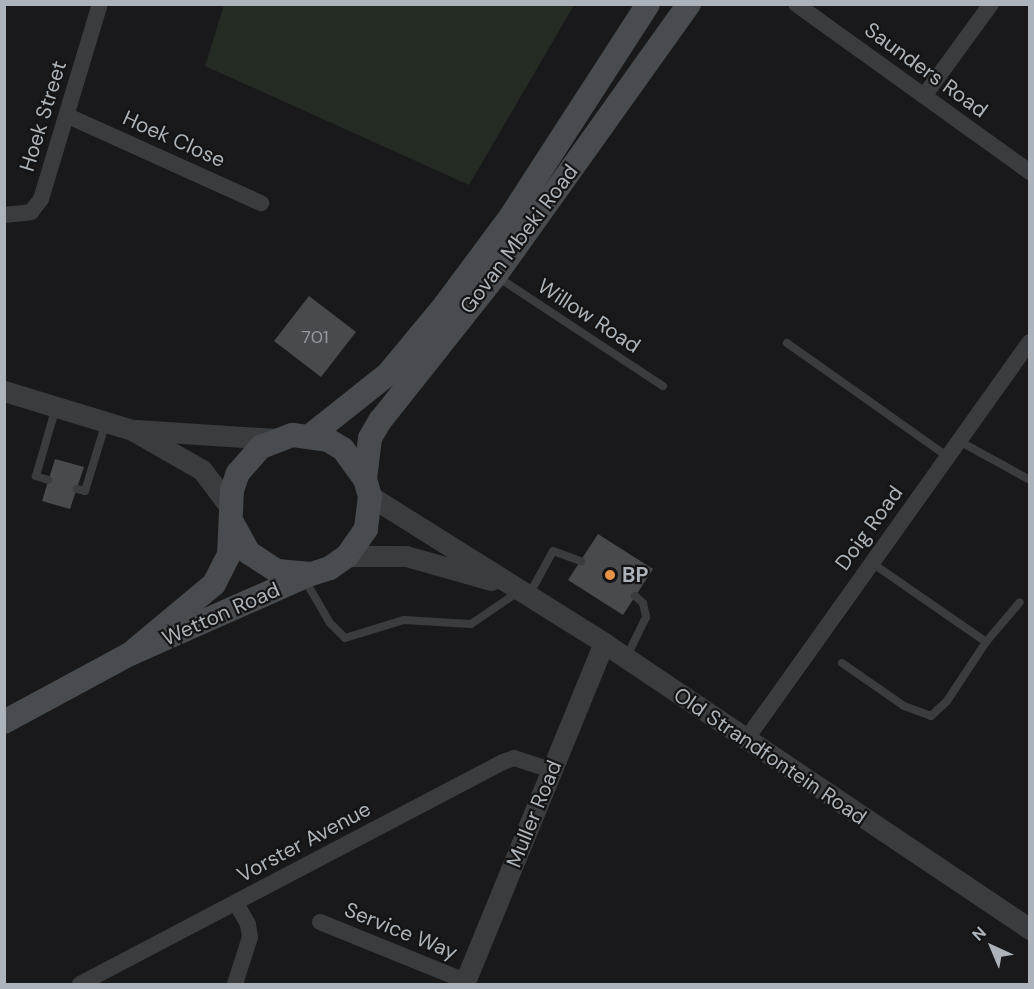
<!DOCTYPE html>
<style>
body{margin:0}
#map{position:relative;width:1034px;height:989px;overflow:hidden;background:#19191b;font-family:"DM Sans",sans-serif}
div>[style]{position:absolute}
.green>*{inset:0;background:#232b23}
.building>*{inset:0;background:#484a4e}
.service>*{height:8px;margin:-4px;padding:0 4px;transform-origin:4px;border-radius:4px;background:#3a3c40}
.minor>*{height:16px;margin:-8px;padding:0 8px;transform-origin:8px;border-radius:8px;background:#3a3c40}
.tertiary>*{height:21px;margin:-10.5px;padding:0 10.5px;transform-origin:10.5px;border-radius:10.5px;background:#3a3c40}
.secondary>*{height:24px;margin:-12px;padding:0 12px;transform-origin:12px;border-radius:12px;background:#484b50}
.dots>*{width:16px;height:16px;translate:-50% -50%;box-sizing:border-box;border:3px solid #141416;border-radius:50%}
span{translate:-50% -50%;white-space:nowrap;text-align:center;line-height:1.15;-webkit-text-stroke:4.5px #141416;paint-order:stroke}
.number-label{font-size:18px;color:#93999f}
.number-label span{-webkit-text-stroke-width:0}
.street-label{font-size:21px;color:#acb3ba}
.poi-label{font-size:21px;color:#acb3ba;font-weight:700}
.left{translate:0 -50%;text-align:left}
.frame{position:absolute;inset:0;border:6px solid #acb3ba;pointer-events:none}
.north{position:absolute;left:962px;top:917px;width:60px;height:60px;-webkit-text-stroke:4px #141416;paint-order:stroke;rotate:316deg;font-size:16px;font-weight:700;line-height:24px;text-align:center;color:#acb3ba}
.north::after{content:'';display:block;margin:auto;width:21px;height:27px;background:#acb3ba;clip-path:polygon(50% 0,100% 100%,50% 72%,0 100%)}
</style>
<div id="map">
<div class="green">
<i style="clip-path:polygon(224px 5px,224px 4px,574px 5px,469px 185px,205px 66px)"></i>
</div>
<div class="building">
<i style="clip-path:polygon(309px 296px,356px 332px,321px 377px,274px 341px)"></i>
<i style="clip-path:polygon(55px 459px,84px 467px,70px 509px,42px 501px)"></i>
<i style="clip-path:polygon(598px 534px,653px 569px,623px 615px,568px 580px)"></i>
</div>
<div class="service">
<i style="left:496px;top:276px;width:200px;rotate:33.4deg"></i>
<i style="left:787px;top:343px;width:197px;rotate:35.3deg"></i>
<i style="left:959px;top:441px;width:81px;rotate:28.8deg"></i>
<i style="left:48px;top:480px;width:13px;rotate:-162deg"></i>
<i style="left:36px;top:476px;width:72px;rotate:-73.8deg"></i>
<i style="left:77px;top:489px;width:8px;rotate:14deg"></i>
<i style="left:85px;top:491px;width:72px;rotate:-73.1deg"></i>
<i style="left:872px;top:563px;width:139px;rotate:34.7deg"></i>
<i style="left:305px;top:580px;width:50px;rotate:59.8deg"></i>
<i style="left:330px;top:623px;width:21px;rotate:45deg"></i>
<i style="left:345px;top:638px;width:62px;rotate:-17deg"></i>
<i style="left:404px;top:620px;width:67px;rotate:3.4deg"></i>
<i style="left:471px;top:624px;width:57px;rotate:-34.2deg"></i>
<i style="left:529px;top:595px;width:50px;rotate:-61.4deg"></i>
<i style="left:553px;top:551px;width:30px;rotate:20deg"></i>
<i style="left:626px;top:658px;width:46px;rotate:-64deg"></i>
<i style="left:646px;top:617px;width:14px;rotate:-102deg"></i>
<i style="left:643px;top:603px;width:11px;rotate:-139deg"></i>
<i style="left:842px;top:663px;width:75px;rotate:34.7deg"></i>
<i style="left:904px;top:706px;width:29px;rotate:20deg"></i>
<i style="left:931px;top:716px;width:22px;rotate:-43deg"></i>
<i style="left:947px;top:701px;width:71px;rotate:-56.5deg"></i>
<i style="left:986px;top:642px;width:52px;rotate:-49.6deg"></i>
</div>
<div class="minor">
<i style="left:796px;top:4px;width:288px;rotate:35.7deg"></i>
<i style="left:924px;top:96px;width:114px;rotate:-53.9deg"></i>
<i style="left:68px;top:116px;width:212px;rotate:24.3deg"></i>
<i style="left:4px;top:215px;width:27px;rotate:-6deg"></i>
<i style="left:31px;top:212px;width:16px;rotate:-52deg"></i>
<i style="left:41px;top:199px;width:204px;rotate:-73.2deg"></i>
<i style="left:745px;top:741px;width:490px;rotate:-54.5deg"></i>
<i style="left:320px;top:922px;width:157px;rotate:22.1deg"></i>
<i style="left:80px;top:984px;width:478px;rotate:-27.7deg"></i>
<i style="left:503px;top:762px;width:12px;rotate:-20deg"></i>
<i style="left:514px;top:758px;width:40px;rotate:18deg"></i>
<i style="left:235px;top:984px;width:49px;rotate:-72.3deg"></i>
<i style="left:250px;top:937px;width:13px;rotate:-99deg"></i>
<i style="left:248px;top:924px;width:24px;rotate:-120deg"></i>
</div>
<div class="tertiary">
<i style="left:4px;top:391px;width:134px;rotate:16.9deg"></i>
<i style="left:132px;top:430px;width:81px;rotate:29.7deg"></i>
<i style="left:202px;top:470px;width:46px;rotate:52.9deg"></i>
<i style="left:136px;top:430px;width:141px;rotate:3.7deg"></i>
<i style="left:370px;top:496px;width:276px;rotate:32.1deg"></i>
<i style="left:604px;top:643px;width:513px;rotate:33.88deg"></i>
<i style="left:347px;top:556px;width:59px"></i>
<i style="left:406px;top:556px;width:88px;rotate:15.8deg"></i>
<i style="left:464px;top:984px;width:369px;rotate:-67.7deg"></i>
</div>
<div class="secondary">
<i style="left:310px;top:436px;width:100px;rotate:-38.5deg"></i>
<i style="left:388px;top:374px;width:89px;rotate:-50.4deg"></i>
<i style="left:445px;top:305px;width:111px;rotate:-53.4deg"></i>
<i style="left:511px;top:216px;width:252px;rotate:-57.1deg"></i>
<i style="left:365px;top:479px;width:41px;rotate:-83deg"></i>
<i style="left:370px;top:438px;width:20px;rotate:-60deg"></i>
<i style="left:380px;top:421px;width:185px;rotate:-51.6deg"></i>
<i style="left:495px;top:276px;width:334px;rotate:-54.5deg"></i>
<i style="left:130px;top:654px;width:109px;rotate:-39.8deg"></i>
<i style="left:214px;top:584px;width:33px;rotate:-63deg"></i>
<i style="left:229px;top:555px;width:65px;rotate:-87.4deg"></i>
<i style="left:232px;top:490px;width:18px;rotate:-71deg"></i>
<i style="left:238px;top:473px;width:35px;rotate:-49deg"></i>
<i style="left:261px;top:447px;width:34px;rotate:-21deg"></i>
<i style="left:293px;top:435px;width:35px;rotate:8deg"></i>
<i style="left:328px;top:440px;width:17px;rotate:31deg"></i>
<i style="left:343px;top:449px;width:37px;rotate:54deg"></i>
<i style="left:365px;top:479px;width:18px;rotate:74deg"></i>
<i style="left:370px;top:496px;width:33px;rotate:97deg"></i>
<i style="left:366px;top:529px;width:33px;rotate:125deg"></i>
<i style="left:347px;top:556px;width:21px;rotate:145deg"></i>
<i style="left:330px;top:568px;width:20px;rotate:162deg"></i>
<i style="left:311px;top:574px;width:34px;rotate:-175deg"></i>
<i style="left:277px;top:571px;width:33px;rotate:-147deg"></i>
<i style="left:249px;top:553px;width:33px;rotate:-119deg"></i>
<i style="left:4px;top:722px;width:143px;rotate:-28.4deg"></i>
<i style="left:130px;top:654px;width:193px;rotate:-23.9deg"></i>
</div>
<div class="dots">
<i style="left:610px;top:575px;background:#e79345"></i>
</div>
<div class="number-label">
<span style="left:315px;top:337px">701</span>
</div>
<div class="street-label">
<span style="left:926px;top:70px;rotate:36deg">Saunders Road</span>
<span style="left:43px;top:116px;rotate:-73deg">Hoek Street</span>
<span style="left:174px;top:139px;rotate:24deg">Hoek Close</span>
<span style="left:519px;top:239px;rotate:-53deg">Govan Mbeki Road</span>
<span style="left:589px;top:316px;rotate:33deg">Willow Road</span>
<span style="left:869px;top:528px;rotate:-54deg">Doig Road</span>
<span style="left:221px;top:614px;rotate:-24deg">Wetton Road</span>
<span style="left:770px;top:756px;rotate:34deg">Old Strandfontein Road</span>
<span style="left:534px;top:814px;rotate:-68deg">Muller Road</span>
<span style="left:304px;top:842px;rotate:-28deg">Vorster Avenue</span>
<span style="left:401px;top:931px;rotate:22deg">Service Way</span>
</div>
<div class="poi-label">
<span class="left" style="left:622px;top:575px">BP</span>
</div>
<div class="frame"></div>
<div class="north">N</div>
</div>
